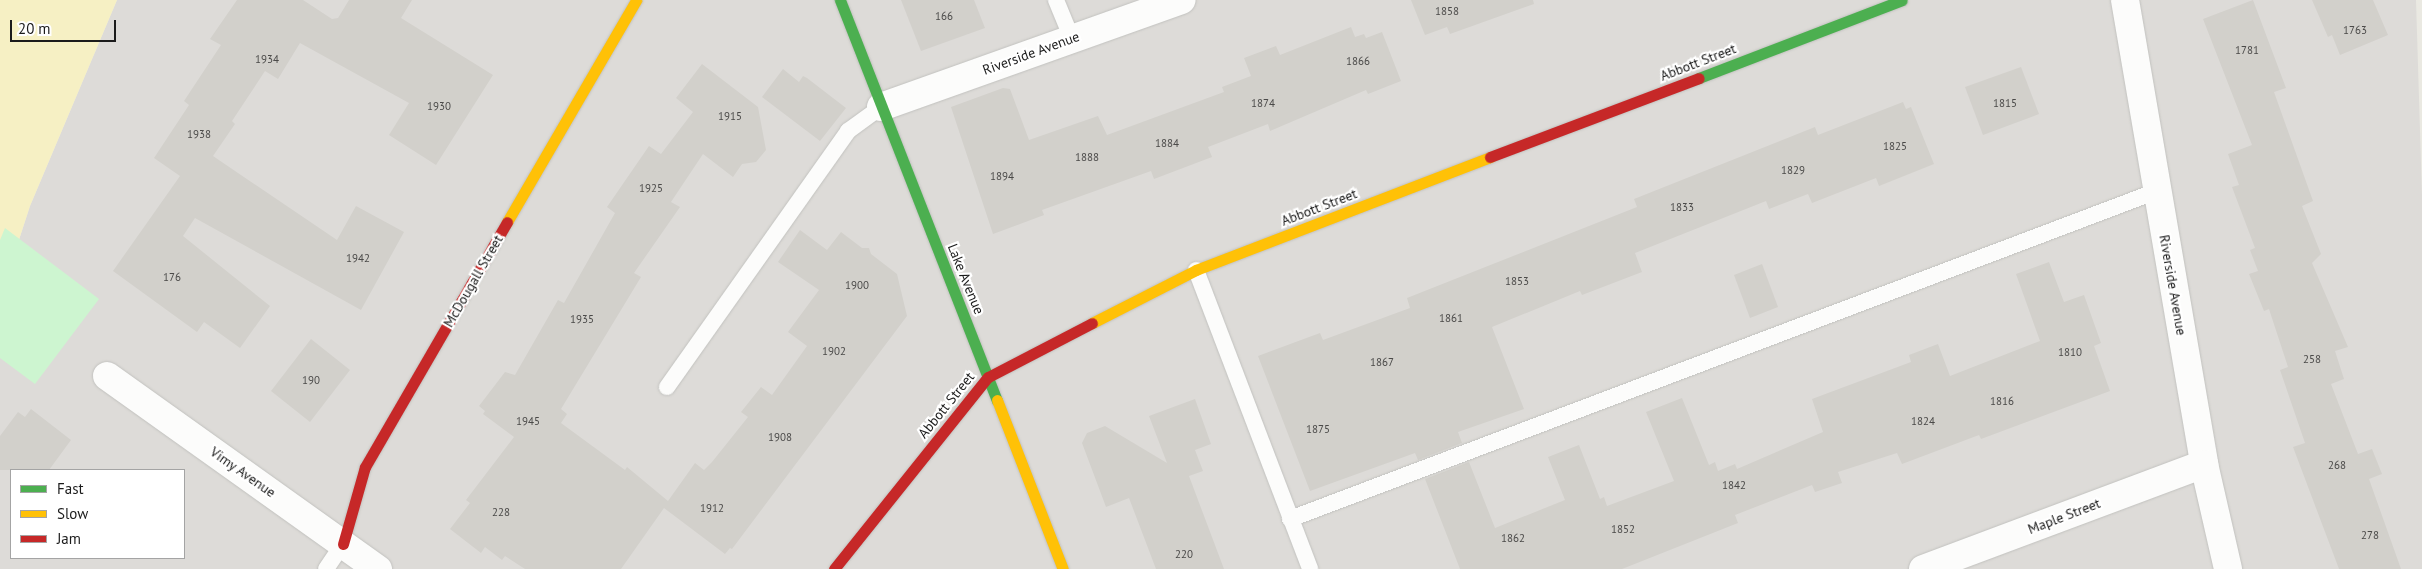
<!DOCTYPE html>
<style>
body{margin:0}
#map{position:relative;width:2422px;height:569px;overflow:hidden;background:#eae9e2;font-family:"PT Sans",sans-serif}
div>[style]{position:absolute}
.residential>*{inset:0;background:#dddbd8}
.sand>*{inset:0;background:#f6f0c4}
.park>*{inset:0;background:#cdf5d0}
.building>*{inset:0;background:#d2d0cb}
.roads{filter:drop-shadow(0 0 1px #c2c2bf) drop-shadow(0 0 1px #c2c2bf)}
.lane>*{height:16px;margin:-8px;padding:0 8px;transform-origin:8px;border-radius:8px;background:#fcfcfb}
.street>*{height:28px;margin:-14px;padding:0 14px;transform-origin:14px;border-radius:14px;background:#fcfcfb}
.fast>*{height:11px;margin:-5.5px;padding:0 5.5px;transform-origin:5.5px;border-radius:5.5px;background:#4caf50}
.slow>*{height:11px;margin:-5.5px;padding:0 5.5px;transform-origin:5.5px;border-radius:5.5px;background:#ffc107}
.jam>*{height:11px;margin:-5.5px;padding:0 5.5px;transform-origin:5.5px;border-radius:5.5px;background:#c62828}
span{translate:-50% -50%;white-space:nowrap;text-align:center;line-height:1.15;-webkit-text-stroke:4.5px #fff;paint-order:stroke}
.number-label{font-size:11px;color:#4a4948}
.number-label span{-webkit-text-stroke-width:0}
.street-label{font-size:14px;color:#1b1b1b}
.legend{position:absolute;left:10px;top:469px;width:175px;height:90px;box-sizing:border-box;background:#fff;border:1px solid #a4a4a4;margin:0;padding:6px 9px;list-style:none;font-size:15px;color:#1b1b1b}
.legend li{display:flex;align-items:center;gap:10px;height:25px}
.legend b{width:25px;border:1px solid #a4a4a4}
.scale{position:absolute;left:10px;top:20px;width:106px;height:22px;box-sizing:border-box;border:2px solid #1b1b1b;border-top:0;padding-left:6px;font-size:15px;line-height:18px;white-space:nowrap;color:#1b1b1b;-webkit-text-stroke:4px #fff;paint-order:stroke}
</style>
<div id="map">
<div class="residential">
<i style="clip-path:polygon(evenodd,117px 0,2416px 0,2422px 196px,2422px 569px,0 569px,0 298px,30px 206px,117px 0,11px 470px,184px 470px,184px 558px,11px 558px,11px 470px)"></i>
</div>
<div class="sand">
<i style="clip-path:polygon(0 0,117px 0,30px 206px,0 298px)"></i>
</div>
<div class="park">
<i style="clip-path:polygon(5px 228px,99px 299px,35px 384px,0 358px,0 240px)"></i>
</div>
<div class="building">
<i style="clip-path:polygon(237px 0,303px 0,332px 19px,338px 18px,349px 0,412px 0,401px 18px,493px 75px,436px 165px,389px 135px,409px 103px,300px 43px,278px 79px,265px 71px,232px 121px,235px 124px,213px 156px,337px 240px,356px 206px,404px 232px,361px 310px,195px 218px,183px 236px,270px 306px,240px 348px,204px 322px,197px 332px,113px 271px,180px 176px,154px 158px,189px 105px,184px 101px,221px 45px,210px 39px)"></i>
<i style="clip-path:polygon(901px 0,974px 0,985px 28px,921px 51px)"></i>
<i style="clip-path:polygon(1411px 0,1533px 0,1534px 4px,1450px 34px,1447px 27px,1425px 35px)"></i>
<i style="clip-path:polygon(2253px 0,2286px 88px,2274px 92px,2313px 201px,2302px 206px,2321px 254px,2312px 263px,2348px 347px,2335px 351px,2344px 379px,2331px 384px,2358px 454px,2372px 449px,2382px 474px,2369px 479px,2401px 569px,2339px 569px,2293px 447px,2305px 443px,2280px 370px,2288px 367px,2269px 309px,2264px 311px,2249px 274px,2258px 271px,2250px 250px,2255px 248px,2232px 187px,2239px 185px,2228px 154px,2252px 145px,2203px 19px)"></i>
<i style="clip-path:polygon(2312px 0,2373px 0,2388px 35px,2340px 55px,2332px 35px,2328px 37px)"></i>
<i style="clip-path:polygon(1351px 27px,1355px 37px,1364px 34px,1366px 38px,1382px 32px,1401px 81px,1368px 94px,1366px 90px,1270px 131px,1268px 124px,1208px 147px,1212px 157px,1154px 179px,1151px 171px,1042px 210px,1044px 215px,993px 234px,951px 107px,1003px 88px,1010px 89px,1029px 140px,1098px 116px,1107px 135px,1224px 92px,1222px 87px,1251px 76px,1244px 58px,1276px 46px,1280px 55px)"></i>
<i style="clip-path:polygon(702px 64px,758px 107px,766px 150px,756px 162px,742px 164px,733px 177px,703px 154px,671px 202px,680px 207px,634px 273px,641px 277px,561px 409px,567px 414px,561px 423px,625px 470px,627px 467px,668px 501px,695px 463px,704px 470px,712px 462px,748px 417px,741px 412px,761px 387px,772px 395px,807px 346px,788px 332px,819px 290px,778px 262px,800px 230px,827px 250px,841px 232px,862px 248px,869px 248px,871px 254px,897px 274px,907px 316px,732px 549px,730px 548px,725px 554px,664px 508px,621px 569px,525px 569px,505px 556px,502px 560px,485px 547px,481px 553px,450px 529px,470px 503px,466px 500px,514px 437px,483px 414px,485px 411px,479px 406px,505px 372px,515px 375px,558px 300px,564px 303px,615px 213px,607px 207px,649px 146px,661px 154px,693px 112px,676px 98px)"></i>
<i style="clip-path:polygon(2021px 67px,2039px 114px,1983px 135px,1965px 87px)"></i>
<i style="clip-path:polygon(783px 69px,799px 82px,803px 76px,807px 78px,846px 108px,820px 141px,762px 97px)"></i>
<i style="clip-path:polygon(1903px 102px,1906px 109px,1911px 107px,1934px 164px,1879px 186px,1876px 178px,1812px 203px,1808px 194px,1769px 209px,1766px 201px,1635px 253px,1642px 272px,1582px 295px,1580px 291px,1492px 327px,1524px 409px,1458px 432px,1462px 443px,1418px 460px,1415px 453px,1310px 491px,1258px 356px,1320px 333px,1323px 340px,1410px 308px,1407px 298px,1637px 207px,1634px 199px,1815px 127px,1818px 135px)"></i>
<i style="clip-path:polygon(2049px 262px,2064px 302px,2084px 295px,2101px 343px,2094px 346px,2110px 391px,1981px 439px,1979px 435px,1902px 464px,1897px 453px,1838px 472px,1842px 483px,1815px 492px,1812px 485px,1735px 515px,1738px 523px,1622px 569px,1460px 569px,1425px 479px,1469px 462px,1495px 528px,1565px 500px,1548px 457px,1579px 445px,1600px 499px,1604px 497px,1607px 506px,1674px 481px,1646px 412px,1682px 398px,1709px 465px,1715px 462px,1718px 471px,1735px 464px,1737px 469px,1823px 432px,1812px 399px,1911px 362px,1909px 355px,1938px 344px,1950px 376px,2040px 341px,2016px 274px)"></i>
<i style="clip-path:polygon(1762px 264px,1778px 307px,1750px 318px,1734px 275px)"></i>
<i style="clip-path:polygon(311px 339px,350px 370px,310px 422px,271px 391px)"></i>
<i style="clip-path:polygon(1195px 399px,1211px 444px,1195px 450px,1203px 471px,1189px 476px,1224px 569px,1156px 569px,1129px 498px,1106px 507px,1082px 443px,1087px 433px,1105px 426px,1167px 463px,1149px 416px)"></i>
<i style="clip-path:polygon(31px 409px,71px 440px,49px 470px,0 470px,0 436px,18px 412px,25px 417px)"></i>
</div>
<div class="roads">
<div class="lane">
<i style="left:1056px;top:0;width:42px;rotate:67.7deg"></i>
<i style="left:1196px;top:270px;width:320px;rotate:69.1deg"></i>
<i style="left:667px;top:387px;width:314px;rotate:-54.7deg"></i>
<i style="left:848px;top:131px;width:41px;rotate:-36deg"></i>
<i style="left:1290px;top:519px;width:927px;rotate:-20.72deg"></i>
<i style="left:326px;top:569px;width:30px;rotate:-56deg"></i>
</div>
<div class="street">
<i style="left:2125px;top:0;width:471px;rotate:80.3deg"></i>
<i style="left:2204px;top:464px;width:108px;rotate:77.1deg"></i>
<i style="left:881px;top:107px;width:319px;rotate:-19.6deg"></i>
<i style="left:107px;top:376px;width:333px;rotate:35.5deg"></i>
<i style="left:1923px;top:569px;width:300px;rotate:-20.5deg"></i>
</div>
<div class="fast">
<i style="left:840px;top:0;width:430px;rotate:68.6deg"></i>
<i style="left:1699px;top:78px;width:217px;rotate:-21deg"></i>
</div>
<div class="slow">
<i style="left:507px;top:222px;width:257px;rotate:-59.8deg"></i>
<i style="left:1092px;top:323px;width:117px;rotate:-27deg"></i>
<i style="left:1196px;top:270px;width:315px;rotate:-21deg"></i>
<i style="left:997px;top:400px;width:181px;rotate:68.7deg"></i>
</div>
<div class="jam">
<i style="left:1490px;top:157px;width:223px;rotate:-20.7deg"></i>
<i style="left:343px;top:544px;width:80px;rotate:-74.1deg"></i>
<i style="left:365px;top:467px;width:283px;rotate:-59.9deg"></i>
<i style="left:834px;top:569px;width:246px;rotate:-51.3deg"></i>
<i style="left:988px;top:377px;width:117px;rotate:-27.4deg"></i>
</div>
</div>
<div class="number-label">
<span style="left:1447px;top:11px">1858</span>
<span style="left:944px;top:16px">166</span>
<span style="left:2355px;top:30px">1763</span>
<span style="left:2247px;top:50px">1781</span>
<span style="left:267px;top:59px">1934</span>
<span style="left:1358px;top:61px">1866</span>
<span style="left:1263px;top:103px">1874</span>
<span style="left:2005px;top:103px">1815</span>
<span style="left:439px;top:106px">1930</span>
<span style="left:730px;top:116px">1915</span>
<span style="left:199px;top:134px">1938</span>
<span style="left:1167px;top:143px">1884</span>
<span style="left:1895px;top:146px">1825</span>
<span style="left:1087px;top:157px">1888</span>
<span style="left:1793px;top:170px">1829</span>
<span style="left:1002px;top:176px">1894</span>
<span style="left:651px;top:188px">1925</span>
<span style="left:1682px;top:207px">1833</span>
<span style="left:358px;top:258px">1942</span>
<span style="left:172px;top:277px">176</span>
<span style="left:1517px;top:281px">1853</span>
<span style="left:857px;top:285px">1900</span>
<span style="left:1451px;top:318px">1861</span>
<span style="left:582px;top:319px">1935</span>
<span style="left:834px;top:351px">1902</span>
<span style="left:2070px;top:352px">1810</span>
<span style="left:2312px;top:359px">258</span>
<span style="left:1382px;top:362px">1867</span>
<span style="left:311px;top:380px">190</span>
<span style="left:2002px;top:401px">1816</span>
<span style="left:528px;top:421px">1945</span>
<span style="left:1923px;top:421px">1824</span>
<span style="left:1318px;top:429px">1875</span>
<span style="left:780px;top:437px">1908</span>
<span style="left:2337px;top:465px">268</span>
<span style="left:1734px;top:485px">1842</span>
<span style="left:712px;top:508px">1912</span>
<span style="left:501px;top:512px">228</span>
<span style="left:1623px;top:529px">1852</span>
<span style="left:2370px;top:535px">278</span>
<span style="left:1513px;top:538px">1862</span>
<span style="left:1184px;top:554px">220</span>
</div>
<div class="street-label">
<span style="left:1031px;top:53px;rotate:-20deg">Riverside Avenue</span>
<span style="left:1698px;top:62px;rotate:-21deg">Abbott Street</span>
<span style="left:1319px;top:207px;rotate:-21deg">Abbott Street</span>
<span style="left:966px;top:279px;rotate:68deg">Lake Avenue</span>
<span style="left:473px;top:281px;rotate:-60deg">McDougall Street</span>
<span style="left:2173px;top:285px;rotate:80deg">Riverside Avenue</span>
<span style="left:946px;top:405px;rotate:-51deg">Abbott Street</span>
<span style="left:243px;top:472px;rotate:35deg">Vimy Avenue</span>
<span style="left:2064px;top:516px;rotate:-21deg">Maple Street</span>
</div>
<ul class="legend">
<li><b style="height:6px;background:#4caf50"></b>Fast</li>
<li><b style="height:6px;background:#ffc107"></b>Slow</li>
<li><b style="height:6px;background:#c62828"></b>Jam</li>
</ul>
<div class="scale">20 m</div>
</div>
